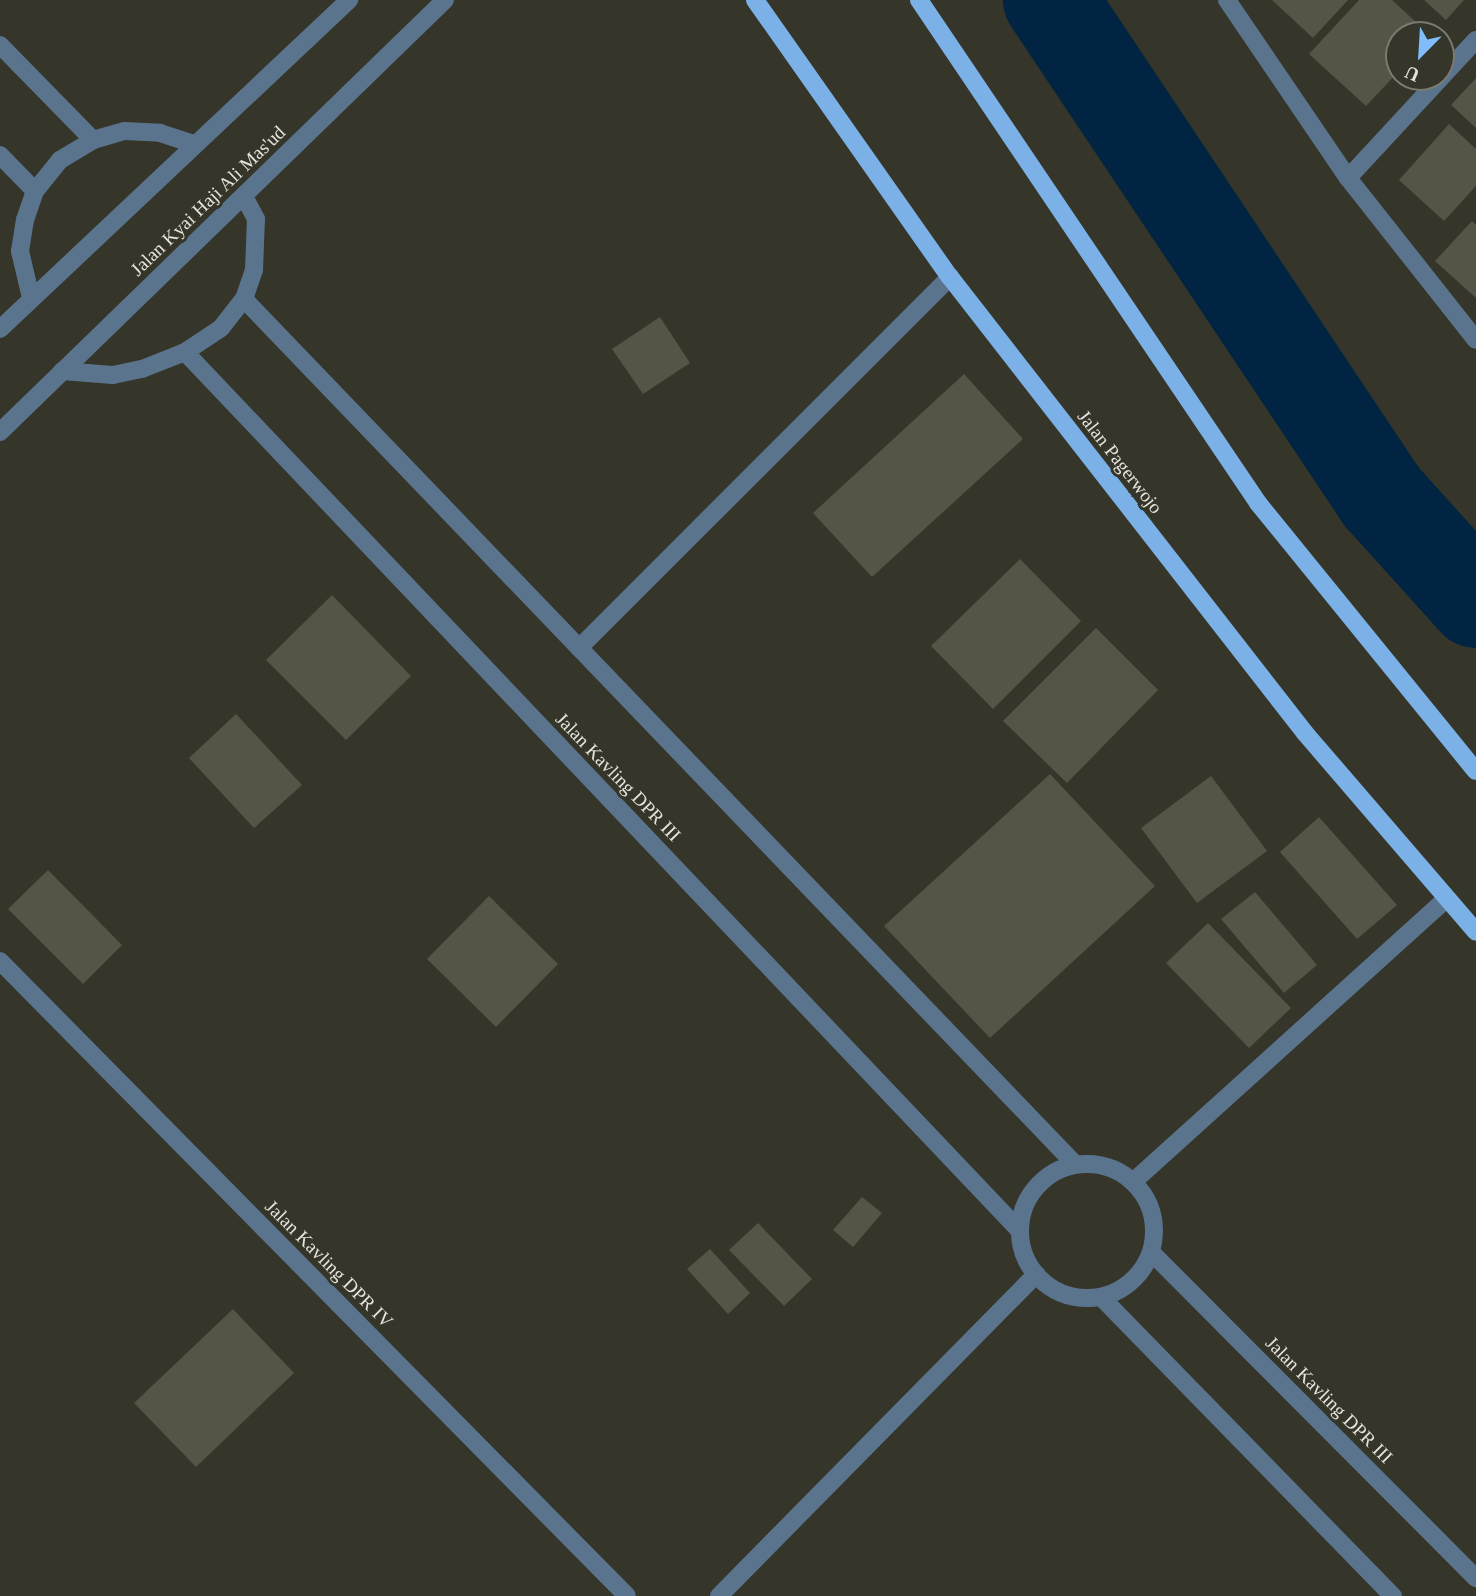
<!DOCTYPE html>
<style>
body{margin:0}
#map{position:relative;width:1476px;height:1596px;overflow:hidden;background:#353529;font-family:Georgia,serif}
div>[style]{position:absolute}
.river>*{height:94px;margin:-47px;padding:0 47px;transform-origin:47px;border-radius:47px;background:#012442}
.building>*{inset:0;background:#545447}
.minor>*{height:18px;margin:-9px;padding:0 9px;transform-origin:9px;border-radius:9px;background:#5a748e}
.minor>.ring{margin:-9px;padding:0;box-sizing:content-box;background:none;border:18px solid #5a748e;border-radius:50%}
.major>*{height:18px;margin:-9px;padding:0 9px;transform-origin:9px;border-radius:9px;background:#7bb1e6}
span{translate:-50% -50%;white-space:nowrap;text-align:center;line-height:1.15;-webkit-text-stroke:6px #353529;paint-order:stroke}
.street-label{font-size:19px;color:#e4e4dc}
.north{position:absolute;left:1385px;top:21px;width:70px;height:70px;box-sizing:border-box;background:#353529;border:2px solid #7b7b71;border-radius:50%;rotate:204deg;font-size:19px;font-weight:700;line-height:28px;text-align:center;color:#e4e4dc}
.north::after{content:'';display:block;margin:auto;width:24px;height:32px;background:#80bdfa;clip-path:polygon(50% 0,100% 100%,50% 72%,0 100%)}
</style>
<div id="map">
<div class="river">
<i style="left:1050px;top:0;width:598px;rotate:56.26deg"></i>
<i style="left:1382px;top:497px;width:140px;rotate:47.9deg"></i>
</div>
<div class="building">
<i style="clip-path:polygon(1272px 0,1348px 0,1313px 38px)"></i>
<i style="clip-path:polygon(1359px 0,1392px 0,1430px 35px,1399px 35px,1399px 71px,1366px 106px,1309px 54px)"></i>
<i style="clip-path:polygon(1424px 0,1464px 0,1446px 20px)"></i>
<i style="clip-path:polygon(1476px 78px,1476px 128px,1451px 105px)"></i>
<i style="clip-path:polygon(1449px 124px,1476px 149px,1476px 186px,1444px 221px,1399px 180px)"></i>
<i style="clip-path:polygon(1472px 221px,1476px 225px,1476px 298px,1435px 261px)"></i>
<i style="clip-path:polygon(660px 317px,690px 363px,643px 394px,612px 349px)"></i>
<i style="clip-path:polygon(964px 374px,1023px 439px,872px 577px,813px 513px)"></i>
<i style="clip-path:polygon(1020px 559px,1081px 621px,993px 709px,931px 646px)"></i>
<i style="clip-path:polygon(332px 595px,411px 676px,346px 740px,266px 660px)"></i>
<i style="clip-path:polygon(1096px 628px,1158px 690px,1067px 783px,1003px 721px)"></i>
<i style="clip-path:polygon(236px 714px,302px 785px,254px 828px,189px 758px)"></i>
<i style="clip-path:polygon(1050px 774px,1155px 886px,990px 1038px,884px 926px)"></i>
<i style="clip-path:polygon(1211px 776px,1267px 851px,1197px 903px,1141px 828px)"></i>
<i style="clip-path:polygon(1319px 817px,1397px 905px,1357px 939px,1280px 852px)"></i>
<i style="clip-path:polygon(48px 870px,122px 945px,83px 984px,8px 909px)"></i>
<i style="clip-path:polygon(1255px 892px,1317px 965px,1284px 993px,1221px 919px)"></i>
<i style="clip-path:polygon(489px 896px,558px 964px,496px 1027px,427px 959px)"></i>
<i style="clip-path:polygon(1208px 923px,1291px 1008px,1249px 1048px,1166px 963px)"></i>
<i style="clip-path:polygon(862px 1197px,882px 1213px,853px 1247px,833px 1230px)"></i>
<i style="clip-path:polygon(758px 1223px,812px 1279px,784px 1306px,729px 1250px)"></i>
<i style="clip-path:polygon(710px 1249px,750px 1293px,728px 1314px,687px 1269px)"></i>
<i style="clip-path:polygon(233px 1309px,294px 1373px,196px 1467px,134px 1403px)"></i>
</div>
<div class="minor">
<i style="left:1227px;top:0;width:215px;rotate:55.8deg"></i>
<i style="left:1348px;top:178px;width:206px;rotate:51.7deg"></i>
<i style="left:0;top:45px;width:133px;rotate:45.6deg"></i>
<i style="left:0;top:155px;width:50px;rotate:45.8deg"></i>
<i style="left:1348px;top:178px;width:188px;rotate:-47.2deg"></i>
<i style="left:31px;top:298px;width:48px;rotate:-103.2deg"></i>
<i style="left:20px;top:251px;width:31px;rotate:-81deg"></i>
<i style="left:25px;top:220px;width:31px;rotate:-71deg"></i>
<i style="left:35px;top:191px;width:40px;rotate:-51deg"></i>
<i style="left:60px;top:160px;width:39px;rotate:-31deg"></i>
<i style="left:93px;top:140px;width:33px;rotate:-16deg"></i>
<i style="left:125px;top:131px;width:35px;rotate:3deg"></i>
<i style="left:160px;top:133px;width:35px;rotate:18deg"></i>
<i style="left:244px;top:299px;width:1199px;rotate:46.15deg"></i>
<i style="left:0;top:329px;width:480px;rotate:-43.3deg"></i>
<i style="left:185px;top:352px;width:1211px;rotate:46.47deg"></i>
<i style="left:62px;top:371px;width:51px;rotate:4.5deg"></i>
<i style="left:113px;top:375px;width:30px;rotate:-12deg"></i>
<i style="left:142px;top:369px;width:46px;rotate:-21.6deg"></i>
<i style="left:185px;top:352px;width:43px;rotate:-33.7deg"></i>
<i style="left:221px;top:328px;width:37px;rotate:-52deg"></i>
<i style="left:244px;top:299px;width:31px;rotate:-71deg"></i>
<i style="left:254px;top:270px;width:51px;rotate:-87.8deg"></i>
<i style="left:256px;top:219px;width:26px;rotate:-118deg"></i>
<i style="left:0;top:432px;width:620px;rotate:-44.15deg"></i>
<i style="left:579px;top:648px;width:525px;rotate:-45deg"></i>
<i style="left:0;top:961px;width:892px;rotate:45.36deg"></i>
<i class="ring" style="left:1020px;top:1164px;width:116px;height:116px"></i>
<i style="left:1134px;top:1181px;width:421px;rotate:-42.1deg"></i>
<i style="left:1152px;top:1253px;width:459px;rotate:45.1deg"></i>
<i style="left:1101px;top:1297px;width:418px;rotate:45.7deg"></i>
<i style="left:719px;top:1596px;width:452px;rotate:-45.4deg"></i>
</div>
<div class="major">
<i style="left:755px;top:0;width:339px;rotate:54.9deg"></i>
<i style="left:950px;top:277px;width:578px;rotate:52.1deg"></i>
<i style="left:1305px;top:733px;width:262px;rotate:49.3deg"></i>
<i style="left:919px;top:0;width:607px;rotate:56.02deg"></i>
<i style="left:1258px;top:503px;width:345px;rotate:50.9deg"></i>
</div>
<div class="street-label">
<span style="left:208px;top:201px;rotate:-44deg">Jalan Kyai Haji Ali Mas'ud</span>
<span style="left:1120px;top:462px;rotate:52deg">Jalan Pagerwojo</span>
<span style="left:618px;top:777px;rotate:46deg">Jalan Kavling DPR III</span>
<span style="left:329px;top:1264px;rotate:45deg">Jalan Kavling DPR IV</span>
<span style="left:1329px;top:1400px;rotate:45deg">Jalan Kavling DPR III</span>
</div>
<div class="north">U</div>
</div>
